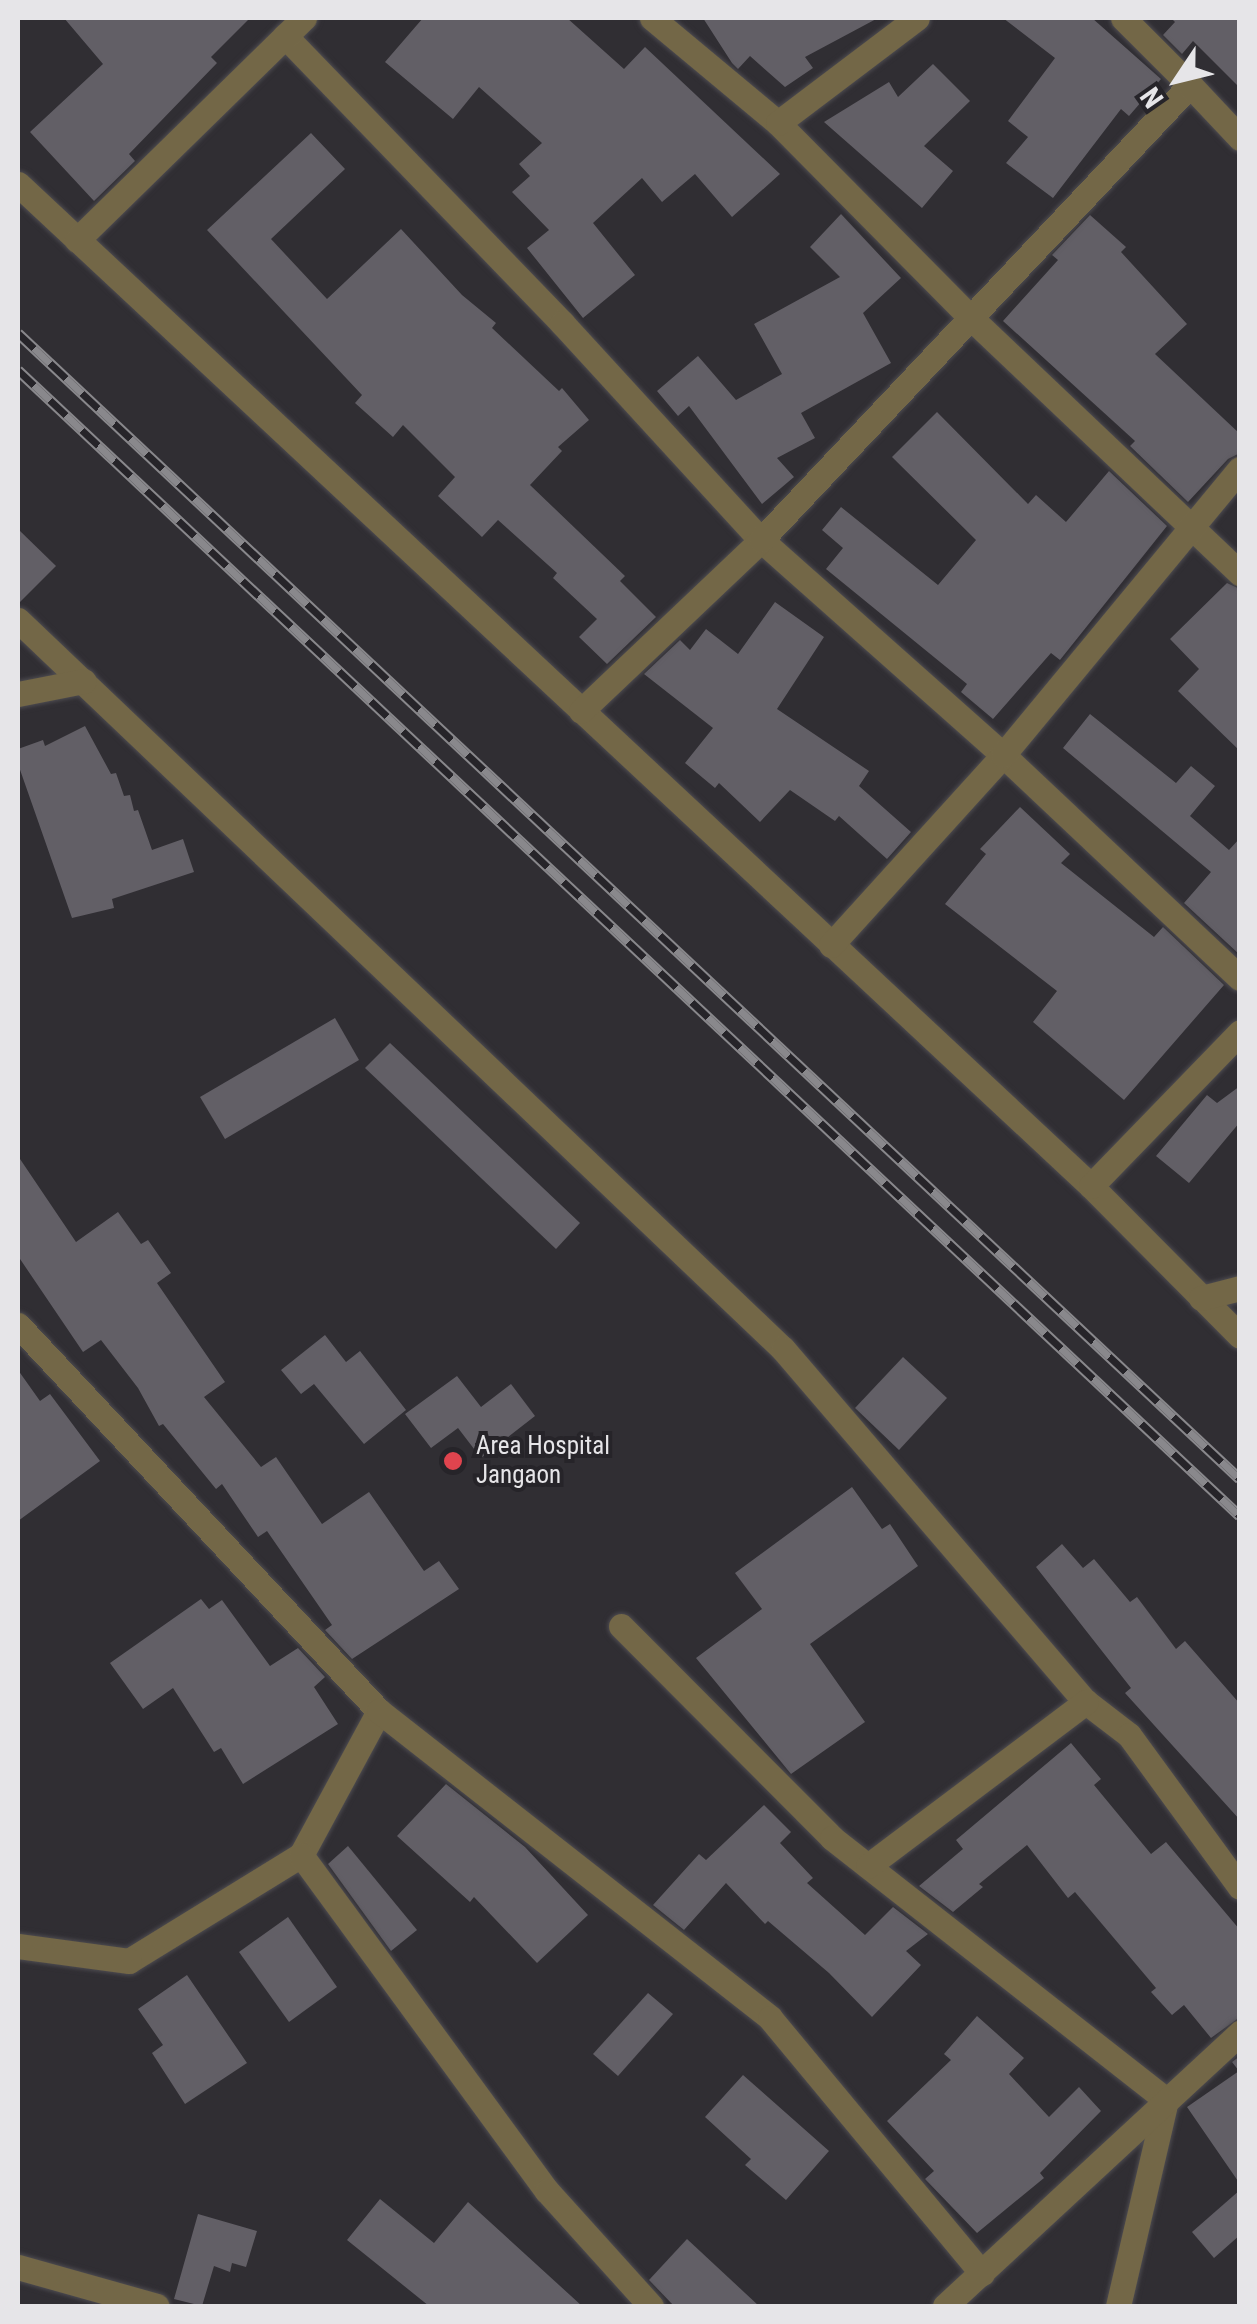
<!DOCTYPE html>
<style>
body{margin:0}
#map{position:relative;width:1257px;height:2324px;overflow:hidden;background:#302e33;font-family:"Roboto Condensed",sans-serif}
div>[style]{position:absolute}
.building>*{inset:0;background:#625f66}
.roads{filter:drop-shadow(0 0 2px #4d4b50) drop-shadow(0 0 2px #4d4b50)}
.minor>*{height:25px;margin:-12.5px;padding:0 12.5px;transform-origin:12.5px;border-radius:12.5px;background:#736747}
.rail>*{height:11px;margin-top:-5.5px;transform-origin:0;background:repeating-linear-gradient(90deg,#262429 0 22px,#89888c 0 44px);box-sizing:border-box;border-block:2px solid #89888c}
.dots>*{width:28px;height:28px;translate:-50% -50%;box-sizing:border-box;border:5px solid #262429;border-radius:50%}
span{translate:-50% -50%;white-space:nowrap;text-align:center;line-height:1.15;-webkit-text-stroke:8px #262429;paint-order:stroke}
.poi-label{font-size:25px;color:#e6e5e8}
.left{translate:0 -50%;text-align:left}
.frame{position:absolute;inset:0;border:20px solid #e6e5e8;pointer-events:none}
.north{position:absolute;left:1127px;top:30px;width:100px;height:100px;-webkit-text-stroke:8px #262429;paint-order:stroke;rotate:235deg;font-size:28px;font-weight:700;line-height:40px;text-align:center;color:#e6e5e8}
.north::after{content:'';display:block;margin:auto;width:35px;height:45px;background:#e6e5e8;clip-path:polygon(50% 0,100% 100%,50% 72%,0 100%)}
</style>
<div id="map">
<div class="building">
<i style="clip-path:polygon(64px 18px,250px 18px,211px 57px,217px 63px,129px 154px,135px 161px,94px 201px,30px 132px,103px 64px)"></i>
<i style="clip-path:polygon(423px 18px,567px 18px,624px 69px,645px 47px,780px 174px,732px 217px,695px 174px,662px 202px,642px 178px,593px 223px,635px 275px,583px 318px,527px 248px,549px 230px,512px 192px,530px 176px,519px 164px,542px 143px,479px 87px,453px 119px,385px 62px)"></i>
<i style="clip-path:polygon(703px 18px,878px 18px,805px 57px,813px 68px,785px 87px,750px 56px,738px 69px,732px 63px)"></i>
<i style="clip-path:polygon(1003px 18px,1092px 18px,1161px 79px,1129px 116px,1121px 109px,1053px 198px,1006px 163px,1028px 137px,1008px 121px,1055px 58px)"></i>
<i style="clip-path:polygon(1171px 18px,1240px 18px,1240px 88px,1193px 41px,1182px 54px,1163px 35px,1175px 22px)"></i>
<i style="clip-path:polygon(933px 64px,970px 101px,924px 146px,953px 171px,922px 208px,824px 122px,889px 82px,898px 97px)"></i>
<i style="clip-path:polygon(311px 133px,345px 169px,271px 239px,327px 299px,401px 229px,462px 295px,496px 323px,492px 328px,559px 391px,562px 388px,589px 420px,558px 447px,562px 451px,530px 485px,625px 576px,620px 581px,656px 617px,607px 664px,579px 637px,597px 619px,553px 578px,557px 573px,498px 520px,482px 537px,438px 496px,455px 477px,403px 425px,393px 437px,355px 403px,362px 395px,207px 230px)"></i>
<i style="clip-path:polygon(841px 214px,901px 278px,863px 313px,891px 363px,801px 413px,815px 438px,777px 458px,794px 477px,762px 504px,689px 406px,678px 416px,657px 391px,698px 356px,736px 400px,782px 374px,754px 324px,840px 277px,810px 247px)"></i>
<i style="clip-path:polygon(1090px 215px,1126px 247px,1121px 252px,1187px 324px,1155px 354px,1240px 434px,1240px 453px,1228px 459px,1188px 502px,1130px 446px,1135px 441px,1003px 321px,1058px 260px,1052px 255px)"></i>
<i style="clip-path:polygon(937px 412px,1028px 504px,1036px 495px,1066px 522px,1109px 471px,1167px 526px,1060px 660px,1051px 653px,993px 719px,961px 692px,967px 684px,826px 569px,843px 548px,822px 530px,841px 507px,938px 585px,976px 540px,892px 457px)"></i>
<i style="clip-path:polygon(18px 529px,56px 566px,18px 604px)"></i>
<i style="clip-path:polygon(1227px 583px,1240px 589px,1240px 751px,1178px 691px,1199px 669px,1170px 639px)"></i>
<i style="clip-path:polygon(775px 602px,824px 637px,777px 709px,869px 771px,859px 786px,911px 832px,887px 859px,839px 816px,835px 821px,790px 790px,760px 822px,719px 783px,715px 788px,685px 763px,713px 728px,644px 674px,680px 640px,690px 650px,706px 629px,738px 654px)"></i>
<i style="clip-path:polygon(1090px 714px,1176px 783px,1191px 766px,1215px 786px,1190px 816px,1229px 850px,1240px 838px,1240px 955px,1184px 903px,1211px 872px,1063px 748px)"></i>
<i style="clip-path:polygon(85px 726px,111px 774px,116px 773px,124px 796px,130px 795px,134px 811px,138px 810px,152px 850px,183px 839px,194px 872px,112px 899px,114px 908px,72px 918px,18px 764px,18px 749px,43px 740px,45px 746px)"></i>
<i style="clip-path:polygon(1020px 807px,1070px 854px,1061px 863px,1154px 937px,1163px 927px,1224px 985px,1124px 1100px,1033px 1022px,1057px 991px,945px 904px,986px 854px,980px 849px)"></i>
<i style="clip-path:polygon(335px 1018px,359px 1060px,225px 1139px,200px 1097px)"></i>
<i style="clip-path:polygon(390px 1043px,580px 1223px,556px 1249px,365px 1068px)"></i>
<i style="clip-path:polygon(1240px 1086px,1240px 1122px,1189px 1183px,1156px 1156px,1207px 1095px,1217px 1103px)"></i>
<i style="clip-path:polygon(18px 1156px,76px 1242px,118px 1212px,141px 1244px,148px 1240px,171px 1273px,157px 1283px,225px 1382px,204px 1397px,261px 1467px,276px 1457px,322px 1524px,369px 1492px,424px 1571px,439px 1561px,459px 1589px,352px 1659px,325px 1630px,332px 1625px,267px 1531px,258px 1537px,222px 1484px,216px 1489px,163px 1424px,159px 1426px,138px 1388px,101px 1340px,83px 1352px,18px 1256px)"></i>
<i style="clip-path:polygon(325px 1335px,346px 1362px,360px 1351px,406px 1410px,364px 1444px,314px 1384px,301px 1394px,281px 1370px)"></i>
<i style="clip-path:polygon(903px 1357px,947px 1398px,899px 1450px,855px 1408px)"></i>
<i style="clip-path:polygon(18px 1370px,40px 1401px,50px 1394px,100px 1461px,18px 1521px)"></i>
<i style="clip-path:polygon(457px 1376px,481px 1407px,511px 1384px,535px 1416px,481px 1458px,458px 1428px,431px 1448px,405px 1414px)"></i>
<i style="clip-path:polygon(852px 1487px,882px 1529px,890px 1524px,918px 1566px,810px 1644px,865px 1722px,791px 1774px,696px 1658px,762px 1609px,735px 1573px)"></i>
<i style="clip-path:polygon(1062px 1544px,1083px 1568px,1094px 1559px,1130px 1602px,1137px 1597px,1176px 1649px,1185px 1641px,1240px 1704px,1240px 1820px,1125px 1693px,1131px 1688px,1036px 1567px)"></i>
<i style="clip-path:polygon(201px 1599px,209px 1609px,222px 1600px,270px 1666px,298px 1648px,325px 1677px,314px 1687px,338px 1724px,243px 1784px,221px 1748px,214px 1752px,173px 1688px,143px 1709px,110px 1663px)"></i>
<i style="clip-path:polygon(1071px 1743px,1101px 1779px,1094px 1785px,1151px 1854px,1166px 1842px,1240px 1930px,1240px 2017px,1211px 2038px,1184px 2005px,1172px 2015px,1151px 1992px,1156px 1988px,1075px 1892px,1068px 1898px,1027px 1845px,979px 1884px,983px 1887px,953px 1912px,919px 1886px,963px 1849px,956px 1840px)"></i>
<i style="clip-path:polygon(446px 1784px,525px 1847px,588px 1915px,537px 1963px,474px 1897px,470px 1902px,397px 1836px)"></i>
<i style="clip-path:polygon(764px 1805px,791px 1832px,780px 1843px,813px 1878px,807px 1883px,865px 1935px,893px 1907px,928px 1934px,906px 1951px,921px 1965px,872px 2017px,829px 1973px,768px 1921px,765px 1924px,726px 1883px,684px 1930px,653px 1905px,699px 1854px,706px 1860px)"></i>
<i style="clip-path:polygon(348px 1846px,417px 1930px,391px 1951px,328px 1864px)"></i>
<i style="clip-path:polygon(288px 1917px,337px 1987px,289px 2022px,239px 1952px)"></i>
<i style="clip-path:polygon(187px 1975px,247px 2063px,185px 2104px,152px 2053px,163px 2045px,138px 2009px)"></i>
<i style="clip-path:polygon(648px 1993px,673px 2014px,618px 2076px,593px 2054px)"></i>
<i style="clip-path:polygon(977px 2016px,1024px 2058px,1009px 2074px,1049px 2117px,1079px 2087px,1101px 2111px,1040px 2173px,1044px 2178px,977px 2233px,925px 2179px,934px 2171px,887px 2121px,951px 2060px,944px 2054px)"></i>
<i style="clip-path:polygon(1240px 2056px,1240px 2184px,1187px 2107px,1239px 2071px,1232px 2062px)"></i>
<i style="clip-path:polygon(743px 2075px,829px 2151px,786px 2200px,745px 2165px,751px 2159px,705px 2117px)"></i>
<i style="clip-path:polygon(1240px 2190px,1240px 2235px,1214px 2258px,1192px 2232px)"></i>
<i style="clip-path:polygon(380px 2199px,434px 2243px,468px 2202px,582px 2306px,429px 2306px,347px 2240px)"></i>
<i style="clip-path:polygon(198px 2214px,257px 2231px,246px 2267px,232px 2263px,230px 2272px,214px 2266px,202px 2306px,174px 2299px)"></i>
<i style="clip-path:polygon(687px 2239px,759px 2306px,674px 2306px,649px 2280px)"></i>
</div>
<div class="roads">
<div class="minor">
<i style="left:652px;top:18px;width:164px;rotate:39.8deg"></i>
<i style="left:778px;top:123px;width:274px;rotate:45.3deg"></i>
<i style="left:971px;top:318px;width:371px;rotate:43.5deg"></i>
<i style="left:1123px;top:18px;width:95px;rotate:45deg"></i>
<i style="left:285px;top:36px;width:399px;rotate:46deg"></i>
<i style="left:562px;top:323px;width:294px;rotate:47.5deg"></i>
<i style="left:761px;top:540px;width:324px;rotate:41.6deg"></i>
<i style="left:1003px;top:755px;width:325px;rotate:43.3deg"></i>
<i style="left:778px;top:123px;width:174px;rotate:-37.1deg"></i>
<i style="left:18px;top:184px;width:1468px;rotate:43.04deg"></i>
<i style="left:1091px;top:1186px;width:211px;rotate:45.2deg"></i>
<i style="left:77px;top:240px;width:318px;rotate:-44.4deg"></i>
<i style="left:18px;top:620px;width:1057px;rotate:43.62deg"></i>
<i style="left:783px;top:1349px;width:465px;rotate:49.4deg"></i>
<i style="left:1086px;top:1702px;width:54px;rotate:37.5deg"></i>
<i style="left:1129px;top:1735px;width:188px;rotate:53.9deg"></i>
<i style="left:18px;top:694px;width:67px;rotate:-11.1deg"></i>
<i style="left:581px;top:711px;width:248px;rotate:-43.5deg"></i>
<i style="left:761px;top:540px;width:625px;rotate:-46.68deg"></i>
<i style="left:1190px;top:85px;width:73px;rotate:46.7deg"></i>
<i style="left:831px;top:945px;width:256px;rotate:-47.8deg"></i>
<i style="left:1003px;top:755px;width:371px;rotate:-50.4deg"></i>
<i style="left:1091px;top:1186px;width:214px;rotate:-45.9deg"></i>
<i style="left:1201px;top:1298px;width:40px;rotate:-14.4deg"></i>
<i style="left:18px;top:1325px;width:529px;rotate:46.92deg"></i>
<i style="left:379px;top:1711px;width:164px;rotate:118.4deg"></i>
<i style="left:301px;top:1855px;width:202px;rotate:148.4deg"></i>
<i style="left:129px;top:1961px;width:112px;rotate:-172.3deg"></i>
<i style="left:621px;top:1626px;width:299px;rotate:45.1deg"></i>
<i style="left:832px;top:1838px;width:424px;rotate:38.1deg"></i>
<i style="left:1166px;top:2100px;width:212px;rotate:103.1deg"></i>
<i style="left:379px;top:1711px;width:497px;rotate:38.1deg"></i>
<i style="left:770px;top:2018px;width:332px;rotate:50.3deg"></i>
<i style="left:301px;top:1855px;width:416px;rotate:53.8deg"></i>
<i style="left:547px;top:2191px;width:155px;rotate:47.9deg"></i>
<i style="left:868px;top:1866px;width:273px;rotate:-37deg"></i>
<i style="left:18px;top:2267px;width:144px;rotate:15.7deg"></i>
<i style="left:945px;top:2306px;width:402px;rotate:-42.8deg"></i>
</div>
</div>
<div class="rail">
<i style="left:18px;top:333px;width:1675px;rotate:43.16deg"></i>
<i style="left:18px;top:370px;width:1675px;rotate:43.16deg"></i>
</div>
<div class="dots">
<i style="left:453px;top:1461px;background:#e0444e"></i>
</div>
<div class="poi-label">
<span class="left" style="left:476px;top:1461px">Area Hospital<br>Jangaon</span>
</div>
<div class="frame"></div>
<div class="north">N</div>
</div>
